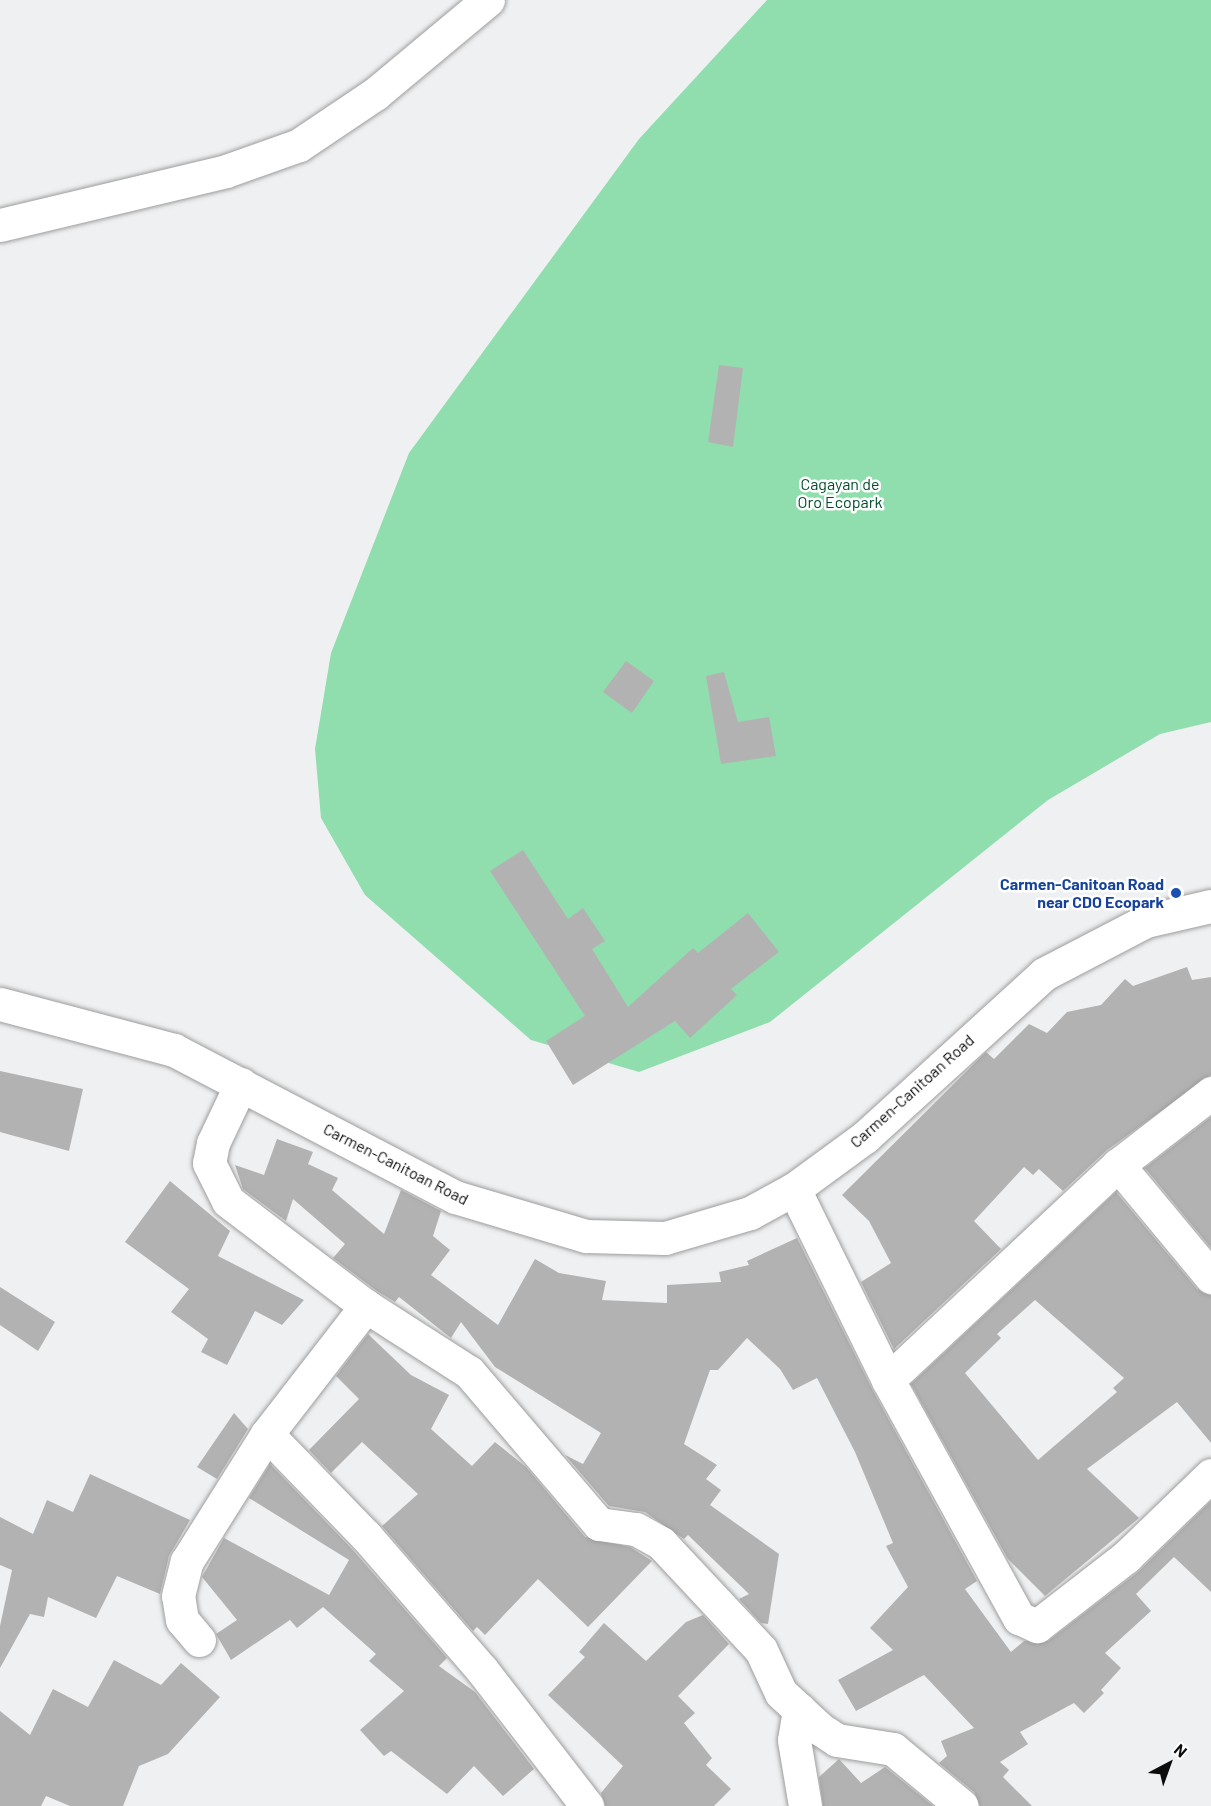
<!DOCTYPE html>
<style>
body{margin:0}
#map{position:relative;width:1211px;height:1806px;overflow:hidden;background:#eff0f1;font-family:Barlow,sans-serif}
div>[style]{position:absolute}
.green>*{inset:0;background:#90ddae}
.building>*{inset:0;background:#b3b2b2}
.roads{filter:drop-shadow(0 0 2px #9d9d9e) drop-shadow(0 0 2px #9d9d9e)}
.minor>*{height:33px;margin:-16.5px;padding:0 16.5px;transform-origin:16.5px;border-radius:16.5px;background:#fff}
.tertiary>*{height:33px;margin:-16.5px;padding:0 16.5px;transform-origin:16.5px;border-radius:16.5px;background:#fff}
.secondary>*{height:33px;margin:-16.5px;padding:0 16.5px;transform-origin:16.5px;border-radius:16.5px;background:#fff}
.dots>*{width:16px;height:16px;translate:-50% -50%;box-sizing:border-box;border:3px solid #fff;border-radius:50%}
span{translate:-50% -50%;white-space:nowrap;text-align:center;line-height:1.15;-webkit-text-stroke:5px #fff;paint-order:stroke}
.park-label{font-size:16px;color:#004e2c}
.transit-label{font-size:16px;color:#164399;font-weight:700}
.right{translate:-100% -50%;text-align:right}
.street-label{font-size:16px;color:#0c0c0c}
.north{position:absolute;left:1139px;top:1734px;width:60px;height:60px;-webkit-text-stroke:4px #fff;paint-order:stroke;rotate:41deg;font-size:16px;font-weight:700;line-height:24px;text-align:center;color:#0c0c0c}
.north::after{content:'';display:block;margin:auto;width:21px;height:27px;background:#0c0c0c;clip-path:polygon(50% 0,100% 100%,50% 72%,0 100%)}
</style>
<div id="map">
<div class="green">
<i style="clip-path:polygon(767px 0,1211px 0,1211px 722px,1160px 734px,1048px 800px,770px 1022px,639px 1072px,531px 1040px,365px 895px,321px 818px,315px 749px,331px 653px,409px 453px,639px 139px)"></i>
</div>
<div class="building">
<i style="clip-path:polygon(719px 365px,743px 368px,733px 447px,708px 442px)"></i>
<i style="clip-path:polygon(626px 661px,654px 681px,632px 713px,603px 692px)"></i>
<i style="clip-path:polygon(724px 672px,738px 722px,769px 717px,776px 756px,721px 764px,706px 676px)"></i>
<i style="clip-path:polygon(523px 850px,568px 919px,583px 908px,605px 941px,592px 949px,628px 1007px,693px 948px,698px 953px,748px 913px,779px 952px,731px 989px,737px 995px,690px 1038px,675px 1021px,573px 1085px,546px 1041px,585px 1016px,490px 871px)"></i>
<i style="clip-path:polygon(1187px 967px,1192px 980px,1211px 977px,1211px 1075px,1107px 1150px,1063px 1191px,1039px 1169px,1033px 1175px,1024px 1167px,974px 1221px,1001px 1249px,894px 1349px,861px 1282px,891px 1263px,869px 1221px,842px 1195px,986px 1052px,994px 1059px,1029px 1024px,1047px 1033px,1067px 1012px,1101px 1005px,1125px 979px,1133px 986px)"></i>
<i style="clip-path:polygon(0 1071px,83px 1089px,69px 1151px,0 1132px)"></i>
<i style="clip-path:polygon(1211px 1117px,1211px 1248px,1145px 1168px)"></i>
<i style="clip-path:polygon(277px 1139px,313px 1152px,308px 1164px,338px 1178px,332px 1190px,384px 1234px,401px 1190px,441px 1211px,433px 1236px,450px 1250px,431px 1275px,498px 1325px,535px 1259px,559px 1273px,606px 1281px,602px 1300px,667px 1303px,667px 1285px,721px 1282px,719px 1272px,749px 1265px,747px 1261px,797px 1238px,872px 1389px,977px 1581px,965px 1589px,1011px 1652px,1024px 1641px,1048px 1641px,1138px 1572px,1211px 1501px,1211px 1592px,1174px 1557px,1136px 1594px,1151px 1611px,1105px 1653px,1121px 1668px,1101px 1690px,1104px 1693px,1084px 1713px,1074px 1703px,1020px 1732px,1028px 1744px,1000px 1762px,1009px 1770px,1003px 1777px,1032px 1806px,980px 1806px,974px 1792px,939px 1763px,947px 1756px,941px 1741px,974px 1728px,924px 1675px,856px 1711px,838px 1680px,893px 1650px,870px 1628px,908px 1587px,886px 1546px,893px 1543px,855px 1452px,817px 1378px,793px 1390px,780px 1369px,747px 1338px,718px 1370px,710px 1370px,684px 1444px,717px 1465px,706px 1479px,721px 1490px,710px 1505px,779px 1554px,768px 1624px,761px 1623px,739px 1599px,749px 1594px,688px 1535px,684px 1539px,645px 1512px,609px 1506px,565px 1455px,583px 1464px,601px 1433px,495px 1367px,461px 1322px,451px 1338px,399px 1297px,395px 1302px,377px 1291px,333px 1258px,345px 1244px,293px 1199px,286px 1221px,243px 1189px,235px 1165px,264px 1175px)"></i>
<i style="clip-path:polygon(170px 1181px,230px 1231px,218px 1256px,304px 1300px,282px 1325px,255px 1311px,227px 1365px,201px 1352px,208px 1339px,171px 1312px,189px 1289px,125px 1242px)"></i>
<i style="clip-path:polygon(evenodd,1116px 1192px,1197px 1289px,1211px 1295px,1211px 1443px,1177px 1402px,1087px 1469px,1139px 1518px,1045px 1596px,1008px 1559px,911px 1384px,1116px 1192px,1035px 1300px,1124px 1378px,1113px 1388px,1117px 1392px,1038px 1460px,965px 1373px,1001px 1338px,997px 1334px,1035px 1300px)"></i>
<i style="clip-path:polygon(0 1287px,55px 1322px,38px 1351px,0 1325px)"></i>
<i style="clip-path:polygon(368px 1334px,411px 1375px,449px 1395px,431px 1429px,472px 1466px,495px 1442px,526px 1467px,585px 1537px,630px 1547px,652px 1561px,588px 1627px,538px 1579px,485px 1635px,477px 1627px,473px 1631px,382px 1526px,418px 1494px,362px 1442px,331px 1473px,309px 1450px,359px 1399px,336px 1376px)"></i>
<i style="clip-path:polygon(234px 1413px,248px 1429px,217px 1479px,197px 1467px)"></i>
<i style="clip-path:polygon(270px 1464px,352px 1549px,447px 1658px,439px 1666px,475px 1692px,534px 1769px,503px 1796px,474px 1766px,447px 1794px,391px 1751px,384px 1756px,360px 1730px,404px 1691px,369px 1661px,376px 1654px,323px 1607px,297px 1628px,290px 1620px,231px 1660px,216px 1634px,237px 1620px,202px 1577px,224px 1538px,329px 1595px,349px 1560px,249px 1498px)"></i>
<i style="clip-path:polygon(90px 1474px,190px 1520px,169px 1556px,160px 1594px,117px 1576px,96px 1618px,48px 1597px,44px 1617px,30px 1614px,0 1668px,0 1626px,12px 1570px,0 1565px,0 1517px,33px 1534px,47px 1500px,73px 1512px)"></i>
<i style="clip-path:polygon(703px 1615px,729px 1644px,678px 1696px,695px 1713px,684px 1723px,712px 1758px,706px 1765px,731px 1789px,714px 1806px,605px 1806px,601px 1793px,623px 1766px,548px 1695px,585px 1657px,579px 1652px,604px 1623px,646px 1661px,686px 1622px)"></i>
<i style="clip-path:polygon(114px 1660px,161px 1685px,181px 1663px,220px 1697px,168px 1754px,139px 1766px,123px 1806px,70px 1806px,46px 1796px,41px 1806px,0 1806px,0 1711px,30px 1735px,53px 1689px,88px 1707px)"></i>
<i style="clip-path:polygon(839px 1759px,861px 1783px,885px 1767px,933px 1806px,823px 1806px,819px 1777px)"></i>
</div>
<div class="roads">
<div class="minor">
<i style="left:241px;top:1084px;width:65px;rotate:115.4deg"></i>
<i style="left:213px;top:1143px;width:20px;rotate:101deg"></i>
<i style="left:209px;top:1163px;width:42px;rotate:63.4deg"></i>
<i style="left:228px;top:1201px;width:173px;rotate:37.3deg"></i>
<i style="left:366px;top:1306px;width:122px;rotate:32.7deg"></i>
<i style="left:469px;top:1372px;width:200px;rotate:49.5deg"></i>
<i style="left:599px;top:1524px;width:37px;rotate:8deg"></i>
<i style="left:636px;top:1529px;width:29px;rotate:29deg"></i>
<i style="left:661px;top:1543px;width:146px;rotate:46.9deg"></i>
<i style="left:761px;top:1650px;width:47px;rotate:65.1deg"></i>
<i style="left:781px;top:1693px;width:53px;rotate:42.7deg"></i>
<i style="left:820px;top:1729px;width:20px;rotate:33deg"></i>
<i style="left:837px;top:1740px;width:57px;rotate:9.1deg"></i>
<i style="left:893px;top:1749px;width:89px;rotate:39.6deg"></i>
<i style="left:1118px;top:1165px;width:146px;rotate:50.3deg"></i>
<i style="left:794px;top:1189px;width:213px;rotate:63.8deg"></i>
<i style="left:888px;top:1380px;width:272px;rotate:61.2deg"></i>
<i style="left:1019px;top:1618px;width:20px;rotate:24deg"></i>
<i style="left:1037px;top:1626px;width:113px;rotate:-37.8deg"></i>
<i style="left:1126px;top:1557px;width:118px;rotate:-44deg"></i>
<i style="left:888px;top:1380px;width:315px;rotate:-43.1deg"></i>
<i style="left:1118px;top:1165px;width:118px;rotate:-37.7deg"></i>
<i style="left:267px;top:1434px;width:142px;rotate:45.9deg"></i>
<i style="left:366px;top:1536px;width:177px;rotate:49.1deg"></i>
<i style="left:482px;top:1670px;width:172px;rotate:52.3deg"></i>
<i style="left:199px;top:1640px;width:26px;rotate:-130deg"></i>
<i style="left:182px;top:1620px;width:24px;rotate:-99deg"></i>
<i style="left:178px;top:1596px;width:36px;rotate:-76deg"></i>
<i style="left:187px;top:1561px;width:150px;rotate:-57.8deg"></i>
<i style="left:267px;top:1434px;width:162px;rotate:-52.3deg"></i>
<i style="left:799px;top:1709px;width:31px;rotate:99deg"></i>
<i style="left:794px;top:1740px;width:67px;rotate:80.5deg"></i>
</div>
<div class="tertiary">
<i style="left:0;top:225px;width:232px;rotate:-13.4deg"></i>
<i style="left:226px;top:171px;width:77px;rotate:-19.6deg"></i>
<i style="left:299px;top:145px;width:92px;rotate:-33.9deg"></i>
<i style="left:375px;top:94px;width:147px;rotate:-39.8deg"></i>
</div>
<div class="secondary">
<i style="left:0;top:1004px;width:180px;rotate:14.8deg"></i>
<i style="left:174px;top:1050px;width:317px;rotate:27.6deg"></i>
<i style="left:455px;top:1197px;width:137px;rotate:16.6deg"></i>
<i style="left:586px;top:1236px;width:79px;rotate:1.5deg"></i>
<i style="left:665px;top:1238px;width:89px;rotate:-16.4deg"></i>
<i style="left:750px;top:1213px;width:50px;rotate:-28.6deg"></i>
<i style="left:794px;top:1189px;width:88px;rotate:-36.2deg"></i>
<i style="left:865px;top:1137px;width:242px;rotate:-42.3deg"></i>
<i style="left:1044px;top:974px;width:115px;rotate:-27.5deg"></i>
<i style="left:1146px;top:921px;width:67px;rotate:-13deg"></i>
</div>
</div>
<div class="dots">
<i style="left:1176px;top:893px;background:#1a4fb4"></i>
</div>
<div class="park-label">
<span style="left:840px;top:493px">Cagayan de<br>Oro Ecopark</span>
</div>
<div class="transit-label">
<span class="right" style="left:1164px;top:893px">Carmen-Canitoan Road<br>near CDO Ecopark</span>
</div>
<div class="street-label">
<span style="left:912px;top:1091px;rotate:-42deg">Carmen-Canitoan Road</span>
<span style="left:396px;top:1164px;rotate:27deg">Carmen-Canitoan Road</span>
</div>
<div class="north">N</div>
</div>
